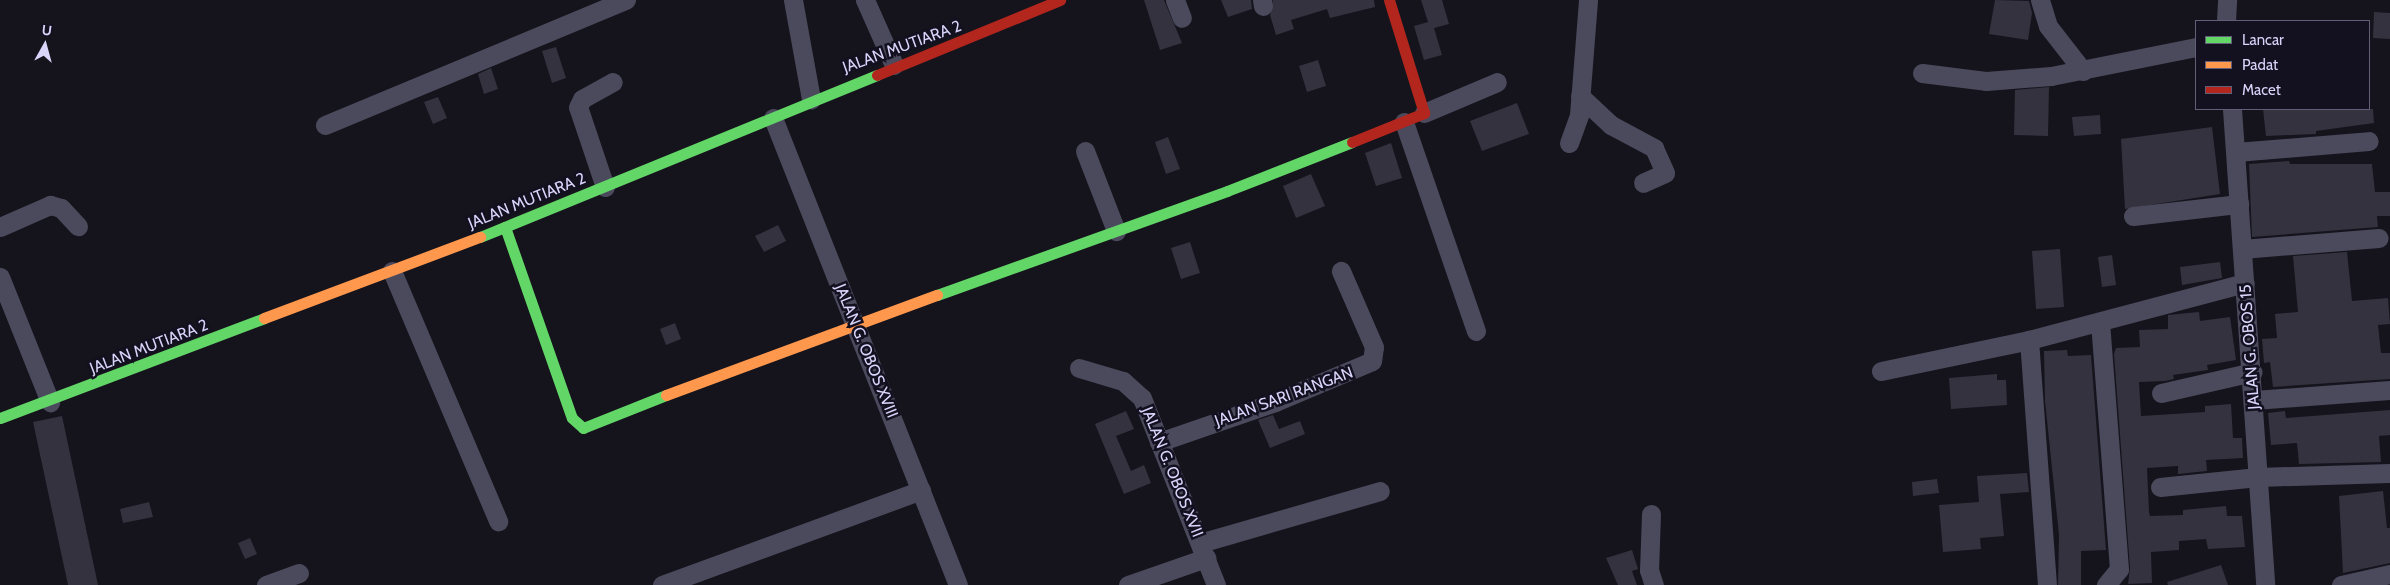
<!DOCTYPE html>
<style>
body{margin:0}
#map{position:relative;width:2390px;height:585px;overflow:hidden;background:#15141c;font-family:Cabin,sans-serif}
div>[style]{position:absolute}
.building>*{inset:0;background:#33323e}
.street>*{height:19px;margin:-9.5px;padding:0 9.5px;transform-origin:9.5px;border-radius:9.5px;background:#4b4a5d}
.fast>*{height:11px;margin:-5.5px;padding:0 5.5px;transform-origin:5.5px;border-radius:5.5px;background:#63d668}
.slow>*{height:11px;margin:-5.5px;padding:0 5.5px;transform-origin:5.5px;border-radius:5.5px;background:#ff974d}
.jam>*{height:11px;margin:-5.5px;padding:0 5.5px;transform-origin:5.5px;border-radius:5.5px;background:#b3261e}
span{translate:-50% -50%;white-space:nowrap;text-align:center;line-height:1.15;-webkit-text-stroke:5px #131020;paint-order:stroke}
.street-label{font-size:16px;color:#d9d4fa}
.legend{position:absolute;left:2195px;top:20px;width:175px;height:90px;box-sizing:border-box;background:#131020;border:1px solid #625e77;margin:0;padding:6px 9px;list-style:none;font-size:15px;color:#d9d4fa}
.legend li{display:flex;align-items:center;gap:10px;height:25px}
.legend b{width:25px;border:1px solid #625e77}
.north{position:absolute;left:20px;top:20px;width:50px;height:50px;-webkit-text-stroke:4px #131020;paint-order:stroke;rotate:7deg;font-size:14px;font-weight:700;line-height:20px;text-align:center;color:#d9d4fa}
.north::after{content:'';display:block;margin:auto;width:18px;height:22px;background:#d9d4fa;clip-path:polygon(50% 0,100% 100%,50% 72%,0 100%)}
</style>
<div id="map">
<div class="building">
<i style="clip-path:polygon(1144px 0,1164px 0,1182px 43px,1160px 50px)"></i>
<i style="clip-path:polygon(1221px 0,1251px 0,1252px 9px,1228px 17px)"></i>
<i style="clip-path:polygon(1273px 0,1374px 0,1375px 7px,1330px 18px,1327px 9px,1291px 20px,1294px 29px,1276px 35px,1270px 15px)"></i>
<i style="clip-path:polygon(1421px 0,1442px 0,1449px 24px,1434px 28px,1442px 55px,1424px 60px,1414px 26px,1428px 22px)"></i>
<i style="clip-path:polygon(1995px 0,2029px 1px,2032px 13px,2028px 40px,1989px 34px)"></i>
<i style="clip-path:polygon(2374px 12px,2390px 13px,2390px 39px,2373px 38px)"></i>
<i style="clip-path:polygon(556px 47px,566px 78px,552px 83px,542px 51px)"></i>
<i style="clip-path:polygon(1318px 60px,1326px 86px,1307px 92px,1299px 66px)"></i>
<i style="clip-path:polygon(491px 68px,498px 89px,484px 94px,478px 74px)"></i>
<i style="clip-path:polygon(2049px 87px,2048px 136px,2014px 135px,2015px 90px)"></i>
<i style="clip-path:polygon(438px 97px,447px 118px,433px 124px,424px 102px)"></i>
<i style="clip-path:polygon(1517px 103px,1529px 134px,1482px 151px,1470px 121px)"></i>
<i style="clip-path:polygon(2263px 109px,2373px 109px,2374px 123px,2316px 131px,2316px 134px,2266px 136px)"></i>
<i style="clip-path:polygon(2100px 115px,2101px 134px,2074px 136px,2072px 117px)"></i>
<i style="clip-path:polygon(2212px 127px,2220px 194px,2125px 209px,2121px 139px)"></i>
<i style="clip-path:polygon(1168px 137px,1180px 169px,1166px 174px,1155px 142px)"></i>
<i style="clip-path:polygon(1391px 143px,1402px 178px,1376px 186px,1365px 153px)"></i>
<i style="clip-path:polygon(2289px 161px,2290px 164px,2372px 164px,2375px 192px,2390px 192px,2390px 216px,2377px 216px,2378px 227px,2252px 237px,2249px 164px)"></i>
<i style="clip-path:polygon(1311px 174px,1325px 206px,1296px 218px,1283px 186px)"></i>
<i style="clip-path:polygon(778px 225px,786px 241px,764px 252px,755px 236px)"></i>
<i style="clip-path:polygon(1190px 242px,1200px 273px,1181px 279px,1171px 248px)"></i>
<i style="clip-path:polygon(2060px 249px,2064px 307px,2036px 309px,2032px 251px)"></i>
<i style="clip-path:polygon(2347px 252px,2352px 301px,2388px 298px,2390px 324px,2378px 325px,2381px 353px,2390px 353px,2390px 379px,2273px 387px,2270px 362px,2264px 363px,2262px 339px,2277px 338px,2275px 314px,2298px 312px,2293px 256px)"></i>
<i style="clip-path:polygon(2112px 255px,2116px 285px,2102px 287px,2098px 257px)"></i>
<i style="clip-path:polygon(2220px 262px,2222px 278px,2182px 285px,2180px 267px)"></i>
<i style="clip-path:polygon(2199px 312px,2200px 321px,2230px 317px,2236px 360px,2207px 365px,2208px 370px,2173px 375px,2174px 379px,2165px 381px,2139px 382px,2141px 416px,2205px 412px,2205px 406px,2231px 404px,2233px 438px,2242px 438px,2243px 458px,2206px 460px,2207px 471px,2178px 474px,2178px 466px,2147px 468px,2149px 512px,2150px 516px,2183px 515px,2183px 510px,2226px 506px,2227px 516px,2242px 516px,2245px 547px,2208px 549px,2206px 539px,2179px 541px,2179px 550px,2151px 552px,2152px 583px,2128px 584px,2130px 568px,2114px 354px,2116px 348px,2140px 347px,2139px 330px,2168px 329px,2168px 315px)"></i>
<i style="clip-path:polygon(675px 323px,681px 339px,666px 345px,660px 329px)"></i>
<i style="clip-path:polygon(2067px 350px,2068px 356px,2091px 355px,2106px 550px,2081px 551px,2081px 585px,2058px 585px,2059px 535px,2045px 401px,2044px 351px)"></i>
<i style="clip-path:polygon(1997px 374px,1997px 380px,2006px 380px,2007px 405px,1951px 409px,1949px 378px)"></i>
<i style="clip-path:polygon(2390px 410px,2390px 435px,2379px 436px,2381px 462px,2299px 464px,2297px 443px,2271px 445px,2268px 413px,2285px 411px,2286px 418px)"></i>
<i style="clip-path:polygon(1126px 411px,1134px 429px,1116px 436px,1131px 471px,1144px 465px,1151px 483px,1124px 494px,1095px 424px)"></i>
<i style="clip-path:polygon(1273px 415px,1279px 429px,1300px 421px,1305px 434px,1270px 448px,1258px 420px)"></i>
<i style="clip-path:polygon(62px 416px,98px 585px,68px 585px,33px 422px)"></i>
<i style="clip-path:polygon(2027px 473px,2029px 492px,2000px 494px,2004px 536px,1980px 538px,1981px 549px,1943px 552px,1939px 505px,1979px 502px,1977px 476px)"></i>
<i style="clip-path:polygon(1937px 479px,1939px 493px,1913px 496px,1912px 482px)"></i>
<i style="clip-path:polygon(2383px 491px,2387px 528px,2390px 528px,2390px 563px,2343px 573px,2339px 496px)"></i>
<i style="clip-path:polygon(149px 502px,153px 517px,123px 523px,120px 509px)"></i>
<i style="clip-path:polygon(250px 538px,257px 554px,245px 559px,238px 543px)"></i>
<i style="clip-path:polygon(1632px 550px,1638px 569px,1632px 571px,1637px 585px,1618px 585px,1606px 558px)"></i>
<i style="clip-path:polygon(2221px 565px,2228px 585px,2168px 585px,2167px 582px)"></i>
</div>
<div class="street">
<i style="left:793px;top:0;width:101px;rotate:79.7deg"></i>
<i style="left:865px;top:0;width:71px;rotate:66deg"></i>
<i style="left:1175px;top:0;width:19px;rotate:69deg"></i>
<i style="left:1262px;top:0;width:6px;rotate:81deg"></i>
<i style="left:2040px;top:0;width:27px;rotate:73deg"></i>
<i style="left:2048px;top:26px;width:57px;rotate:52.1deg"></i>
<i style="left:2226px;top:21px;width:21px;rotate:-87deg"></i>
<i style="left:1922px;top:73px;width:64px;rotate:7.1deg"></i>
<i style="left:1986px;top:81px;width:65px;rotate:-4.4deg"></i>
<i style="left:2051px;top:76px;width:148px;rotate:-11.3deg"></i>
<i style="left:1580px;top:96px;width:42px;rotate:43.1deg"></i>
<i style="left:1611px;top:125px;width:49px;rotate:28.1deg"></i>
<i style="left:1654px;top:148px;width:27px;rotate:66deg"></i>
<i style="left:1665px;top:173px;width:24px;rotate:156deg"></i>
<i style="left:2232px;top:109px;width:477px;rotate:86deg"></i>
<i style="left:1424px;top:113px;width:79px;rotate:-23deg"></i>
<i style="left:773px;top:118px;width:502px;rotate:68.39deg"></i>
<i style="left:1404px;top:122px;width:221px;rotate:71deg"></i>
<i style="left:325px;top:125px;width:326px;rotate:-22.6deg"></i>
<i style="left:1569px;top:143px;width:30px;rotate:-70deg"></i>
<i style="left:1579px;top:115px;width:115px;rotate:-85.5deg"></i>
<i style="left:1085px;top:151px;width:86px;rotate:68.8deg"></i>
<i style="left:2236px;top:152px;width:133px;rotate:-4.7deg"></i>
<i style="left:605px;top:187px;width:84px;rotate:-108.6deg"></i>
<i style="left:578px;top:107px;width:9px;rotate:-63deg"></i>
<i style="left:582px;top:99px;width:35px;rotate:-29deg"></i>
<i style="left:2133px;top:216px;width:107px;rotate:-6.5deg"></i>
<i style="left:0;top:227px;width:55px;rotate:-23.7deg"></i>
<i style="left:50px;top:205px;width:11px;rotate:15deg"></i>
<i style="left:61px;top:208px;width:25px;rotate:47deg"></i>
<i style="left:2242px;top:249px;width:137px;rotate:-4.6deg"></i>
<i style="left:392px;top:271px;width:272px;rotate:67deg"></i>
<i style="left:0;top:277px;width:135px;rotate:68.2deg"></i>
<i style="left:2100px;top:322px;width:248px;rotate:85.6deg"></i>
<i style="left:2119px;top:569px;width:21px;rotate:129deg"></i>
<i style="left:1079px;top:368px;width:46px;rotate:16.5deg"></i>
<i style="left:1123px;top:381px;width:25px;rotate:42deg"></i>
<i style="left:1142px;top:398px;width:201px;rotate:68.4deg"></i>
<i style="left:1881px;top:371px;width:151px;rotate:-11.8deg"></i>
<i style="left:2161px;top:393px;width:94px;rotate:-12.9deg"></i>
<i style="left:2254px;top:400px;width:136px;rotate:-4.2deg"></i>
<i style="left:1159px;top:442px;width:123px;rotate:-19deg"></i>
<i style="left:1275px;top:402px;width:105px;rotate:-22.9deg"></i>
<i style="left:1372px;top:361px;width:14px;rotate:-82deg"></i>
<i style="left:1374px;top:347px;width:83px;rotate:-113.5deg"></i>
<i style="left:2160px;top:487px;width:98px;rotate:-5.9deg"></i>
<i style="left:2257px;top:477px;width:133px;rotate:-1.7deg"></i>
<i style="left:1651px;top:514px;width:56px;rotate:92deg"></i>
<i style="left:1649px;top:570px;width:16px;rotate:72deg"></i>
<i style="left:1200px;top:543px;width:187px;rotate:-16.1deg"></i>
<i style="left:266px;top:585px;width:35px;rotate:-20deg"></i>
<i style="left:662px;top:585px;width:276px;rotate:-20.1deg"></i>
<i style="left:1128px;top:585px;width:83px;rotate:-19.1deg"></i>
<i style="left:2047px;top:585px;width:246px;rotate:-94.2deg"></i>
<i style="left:2029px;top:340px;width:223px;rotate:-14.8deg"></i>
<i style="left:2341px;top:585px;width:50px;rotate:-12.7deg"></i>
</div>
<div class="fast">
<i style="left:505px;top:227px;width:202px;rotate:70.7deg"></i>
<i style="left:572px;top:418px;width:15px;rotate:42deg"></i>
<i style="left:583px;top:428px;width:89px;rotate:-21.7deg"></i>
<i style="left:480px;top:237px;width:429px;rotate:-22.2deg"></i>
<i style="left:937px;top:295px;width:308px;rotate:-19.7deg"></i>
<i style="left:1227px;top:191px;width:134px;rotate:-21.4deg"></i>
<i style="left:0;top:418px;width:282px;rotate:-20.7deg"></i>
</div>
<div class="slow">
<i style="left:264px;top:318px;width:231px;rotate:-20.6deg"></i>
<i style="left:666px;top:395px;width:289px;rotate:-20.3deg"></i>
</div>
<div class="jam">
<i style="left:877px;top:75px;width:198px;rotate:-22.3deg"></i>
<i style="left:1352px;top:142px;width:78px;rotate:-21.9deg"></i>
<i style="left:1424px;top:113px;width:118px;rotate:-107.2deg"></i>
</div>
<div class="street-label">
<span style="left:902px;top:47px;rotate:-20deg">JALAN MUTIARA 2</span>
<span style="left:527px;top:201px;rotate:-22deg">JALAN MUTIARA 2</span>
<span style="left:149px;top:347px;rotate:-21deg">JALAN MUTIARA 2</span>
<span style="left:2250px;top:347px;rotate:-94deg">JALAN G. OBOS 15</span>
<span style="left:866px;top:351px;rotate:68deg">JALAN G. OBOS XVIII</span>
<span style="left:1284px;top:397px;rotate:-20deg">JALAN SARI RANGAN</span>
<span style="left:1172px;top:472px;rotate:68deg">JALAN G. OBOS XVII</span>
</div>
<ul class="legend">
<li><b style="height:6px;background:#63d668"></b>Lancar</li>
<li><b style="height:6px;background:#ff974d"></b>Padat</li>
<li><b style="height:6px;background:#b3261e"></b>Macet</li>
</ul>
<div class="north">U</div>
</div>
